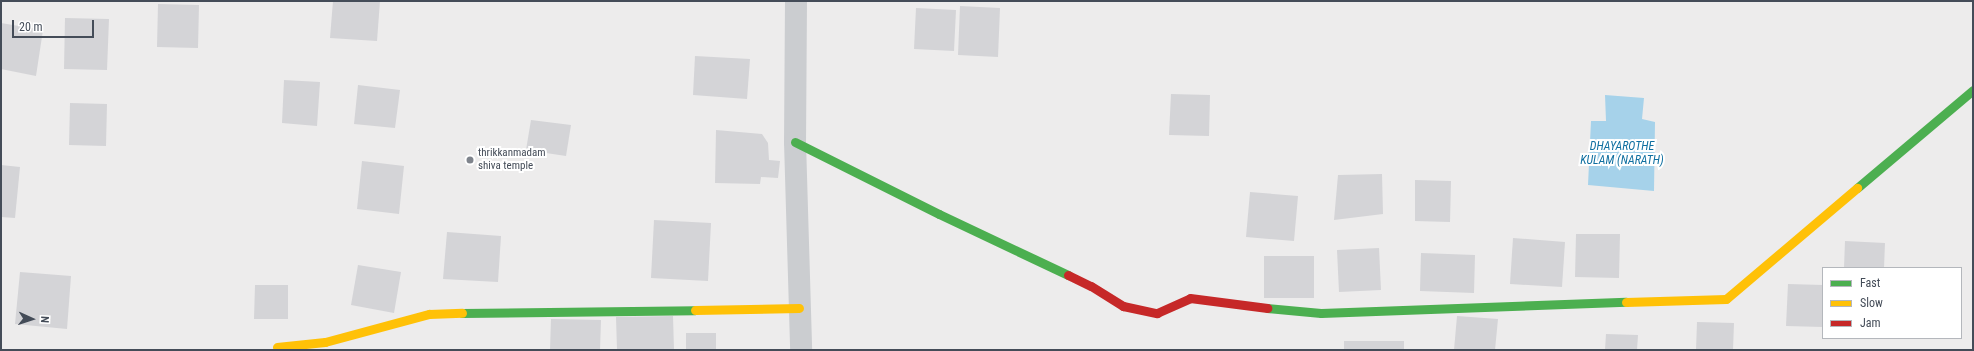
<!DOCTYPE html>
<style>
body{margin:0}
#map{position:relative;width:1974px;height:351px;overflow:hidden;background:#edecec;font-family:"Roboto Condensed",sans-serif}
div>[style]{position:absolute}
.water>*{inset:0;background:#a6d2ea}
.building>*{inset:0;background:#d4d4d7}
.street>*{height:22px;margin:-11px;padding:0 11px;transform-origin:11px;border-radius:11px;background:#cbcdd0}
.fast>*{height:9px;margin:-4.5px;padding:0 4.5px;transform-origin:4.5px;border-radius:4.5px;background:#4caf50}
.slow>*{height:9px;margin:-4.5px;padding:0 4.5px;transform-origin:4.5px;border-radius:4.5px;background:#ffc107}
.jam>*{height:9px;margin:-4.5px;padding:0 4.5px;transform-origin:4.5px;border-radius:4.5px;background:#c62828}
.dots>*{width:11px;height:11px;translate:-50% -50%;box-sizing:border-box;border:2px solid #fff;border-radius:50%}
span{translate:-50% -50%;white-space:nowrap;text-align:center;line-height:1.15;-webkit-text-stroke:4px #fff;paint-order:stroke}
.poi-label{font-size:11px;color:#444c58}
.left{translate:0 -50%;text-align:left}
.water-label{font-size:12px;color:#0f6fa0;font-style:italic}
.frame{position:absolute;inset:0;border:2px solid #444c58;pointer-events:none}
.legend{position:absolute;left:1822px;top:267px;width:140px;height:72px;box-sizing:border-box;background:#fff;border:1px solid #b4b7bc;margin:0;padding:5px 7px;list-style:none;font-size:12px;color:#444c58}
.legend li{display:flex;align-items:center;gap:8px;height:20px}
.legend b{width:20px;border:1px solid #b4b7bc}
.north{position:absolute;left:12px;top:299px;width:40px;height:40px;-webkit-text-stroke:3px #fff;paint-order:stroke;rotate:93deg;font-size:11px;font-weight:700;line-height:16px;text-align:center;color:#444c58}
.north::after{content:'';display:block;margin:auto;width:14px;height:18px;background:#444c58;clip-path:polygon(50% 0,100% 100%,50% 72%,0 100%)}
.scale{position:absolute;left:12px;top:20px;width:82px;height:18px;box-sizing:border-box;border:2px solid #444c58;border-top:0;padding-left:5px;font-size:12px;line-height:14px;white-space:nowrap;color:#444c58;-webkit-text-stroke:3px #fff;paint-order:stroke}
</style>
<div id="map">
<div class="water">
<i style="clip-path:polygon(1605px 95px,1644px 98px,1642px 119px,1655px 122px,1654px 191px,1588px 185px,1591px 121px,1606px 121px)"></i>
</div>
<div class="building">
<i style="clip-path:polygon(333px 1px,380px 1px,377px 41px,330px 38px)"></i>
<i style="clip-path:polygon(158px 4px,199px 5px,198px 48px,157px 47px)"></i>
<i style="clip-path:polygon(960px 6px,1000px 8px,998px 57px,958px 55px)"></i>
<i style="clip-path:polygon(916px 8px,956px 10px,954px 51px,914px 49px)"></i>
<i style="clip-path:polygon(65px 18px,109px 19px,107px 70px,64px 69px)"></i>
<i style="clip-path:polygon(1px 23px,43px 30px,36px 76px,1px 69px)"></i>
<i style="clip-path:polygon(695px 56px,750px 59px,747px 99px,693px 95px)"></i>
<i style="clip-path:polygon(284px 80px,320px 82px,317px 126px,282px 123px)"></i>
<i style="clip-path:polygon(358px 85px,400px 90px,395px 128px,354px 124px)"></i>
<i style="clip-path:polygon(1171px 94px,1210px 95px,1209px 136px,1169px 135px)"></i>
<i style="clip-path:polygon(70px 103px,107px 104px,106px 146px,69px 145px)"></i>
<i style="clip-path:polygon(531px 120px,571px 125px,566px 156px,526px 150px)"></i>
<i style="clip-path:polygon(716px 130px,762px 134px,768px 143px,769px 160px,780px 161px,778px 178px,761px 177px,760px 184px,715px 183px)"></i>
<i style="clip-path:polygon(362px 161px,404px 166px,399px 214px,357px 209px)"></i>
<i style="clip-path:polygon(1px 165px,20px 167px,15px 218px,1px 217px)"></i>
<i style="clip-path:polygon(1382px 174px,1383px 214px,1334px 220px,1338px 175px)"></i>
<i style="clip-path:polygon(1415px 180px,1451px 181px,1450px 222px,1415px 221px)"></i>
<i style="clip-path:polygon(1250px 192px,1298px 196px,1294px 241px,1246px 237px)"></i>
<i style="clip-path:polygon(654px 220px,711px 223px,708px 281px,651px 278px)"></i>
<i style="clip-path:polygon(447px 232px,501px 236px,498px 282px,443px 279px)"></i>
<i style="clip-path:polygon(1576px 234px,1620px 234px,1619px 278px,1575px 277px)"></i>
<i style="clip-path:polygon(1513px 238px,1565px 242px,1562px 287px,1510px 284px)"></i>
<i style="clip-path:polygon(1845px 241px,1885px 243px,1884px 268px,1844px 268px)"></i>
<i style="clip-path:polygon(1379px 248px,1381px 290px,1339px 292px,1337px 250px)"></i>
<i style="clip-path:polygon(1421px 253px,1475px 255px,1474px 293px,1420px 291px)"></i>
<i style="clip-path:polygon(1264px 256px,1314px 256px,1314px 298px,1264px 298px)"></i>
<i style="clip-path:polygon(358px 265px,401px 272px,394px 313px,351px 305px)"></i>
<i style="clip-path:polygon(20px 272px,71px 276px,67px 329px,15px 324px)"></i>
<i style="clip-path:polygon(1788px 284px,1823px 285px,1823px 327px,1786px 326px)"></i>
<i style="clip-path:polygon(255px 285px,288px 285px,288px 319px,254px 319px)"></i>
<i style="clip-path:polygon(673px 316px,674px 350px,617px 350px,616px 317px)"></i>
<i style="clip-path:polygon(1457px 316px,1498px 319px,1495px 350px,1454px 350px)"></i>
<i style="clip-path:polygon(551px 319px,601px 320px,600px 350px,550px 350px)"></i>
<i style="clip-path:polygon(1697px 322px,1734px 323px,1733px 350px,1696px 350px)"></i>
<i style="clip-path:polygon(686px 333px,716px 333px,716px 350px,686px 350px)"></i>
<i style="clip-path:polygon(1606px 334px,1638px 335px,1637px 350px,1605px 350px)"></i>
<i style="clip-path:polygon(1344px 341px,1404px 341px,1404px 350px,1344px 350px)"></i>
</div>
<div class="street">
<i style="left:796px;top:1px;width:141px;rotate:90.4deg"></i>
<i style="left:795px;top:142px;width:208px;rotate:88.3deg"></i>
</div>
<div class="fast">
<i style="left:795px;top:142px;width:161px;rotate:26.6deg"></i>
<i style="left:939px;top:214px;width:143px;rotate:25.3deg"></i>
<i style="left:1857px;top:188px;width:152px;rotate:-40.2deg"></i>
<i style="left:1267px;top:308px;width:54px;rotate:5.3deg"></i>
<i style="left:1321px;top:313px;width:305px;rotate:-2.1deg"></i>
<i style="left:462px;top:313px;width:233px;rotate:-0.7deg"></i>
</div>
<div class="slow">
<i style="left:1626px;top:302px;width:100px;rotate:-1.7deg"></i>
<i style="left:1726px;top:299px;width:172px;rotate:-40.3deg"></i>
<i style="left:695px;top:310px;width:104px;rotate:-1.1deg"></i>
<i style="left:277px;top:347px;width:48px;rotate:-5.9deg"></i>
<i style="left:325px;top:342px;width:108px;rotate:-15.1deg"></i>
<i style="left:429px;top:314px;width:33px;rotate:-2deg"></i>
</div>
<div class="jam">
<i style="left:1068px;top:275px;width:25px;rotate:26deg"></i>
<i style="left:1091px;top:286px;width:38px;rotate:32deg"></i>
<i style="left:1123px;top:306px;width:35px;rotate:12deg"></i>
<i style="left:1157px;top:313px;width:36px;rotate:-24deg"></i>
<i style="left:1190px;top:298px;width:78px;rotate:7.4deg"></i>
</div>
<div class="dots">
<i style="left:470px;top:160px;background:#7f848c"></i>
</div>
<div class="poi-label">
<span class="left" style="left:478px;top:160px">thrikkanmadam<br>shiva temple</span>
</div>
<div class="water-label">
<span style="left:1622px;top:154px">DHAYAROTHE<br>KULAM (NARATH)</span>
</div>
<div class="frame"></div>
<ul class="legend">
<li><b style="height:5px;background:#4caf50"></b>Fast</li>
<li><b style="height:5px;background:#ffc107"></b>Slow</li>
<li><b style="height:5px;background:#c62828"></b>Jam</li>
</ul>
<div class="north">N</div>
<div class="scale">20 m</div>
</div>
